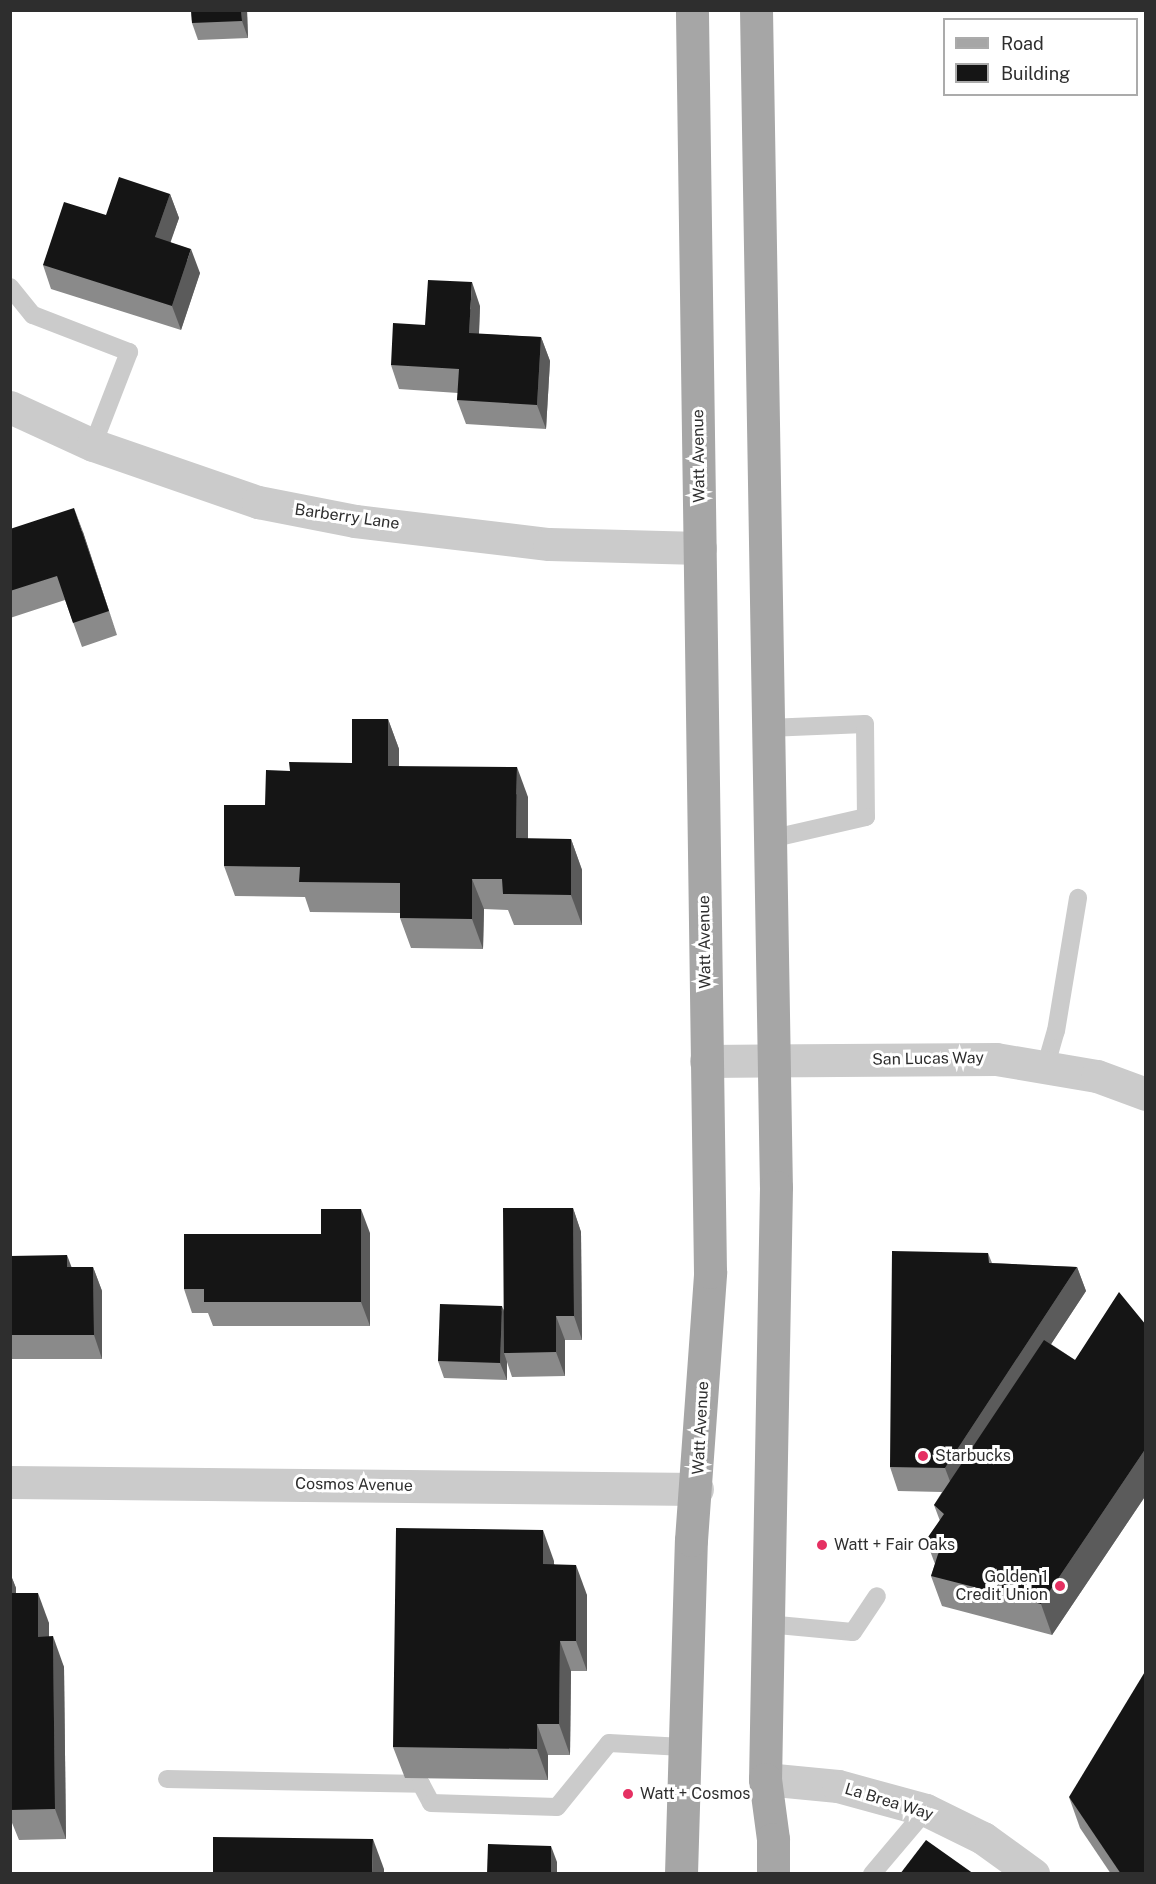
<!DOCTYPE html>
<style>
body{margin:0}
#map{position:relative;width:1156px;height:1884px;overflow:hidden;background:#fff;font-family:"Public Sans",sans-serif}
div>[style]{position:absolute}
.lane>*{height:18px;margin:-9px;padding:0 9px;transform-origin:9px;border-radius:9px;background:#cbcbcb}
.street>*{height:33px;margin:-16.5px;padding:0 16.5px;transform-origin:16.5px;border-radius:16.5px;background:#cbcbcb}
.primary>*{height:33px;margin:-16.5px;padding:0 16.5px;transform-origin:16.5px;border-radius:16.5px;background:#a6a6a6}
.wall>*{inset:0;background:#8a8a8a}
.shaded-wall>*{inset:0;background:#5b5b5b}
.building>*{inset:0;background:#151515}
.dots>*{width:16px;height:16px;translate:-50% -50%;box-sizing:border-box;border:3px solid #fff;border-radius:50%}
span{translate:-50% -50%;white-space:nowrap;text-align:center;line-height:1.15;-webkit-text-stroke:6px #fff;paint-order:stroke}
.street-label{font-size:16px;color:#2e2e2e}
.poi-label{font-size:16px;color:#2e2e2e}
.left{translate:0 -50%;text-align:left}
.right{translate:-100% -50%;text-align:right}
.frame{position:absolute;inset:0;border:12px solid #2e2e2e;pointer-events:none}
.legend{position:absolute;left:943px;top:18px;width:195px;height:78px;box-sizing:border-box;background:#fff;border:2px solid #ababab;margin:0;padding:8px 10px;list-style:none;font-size:18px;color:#2e2e2e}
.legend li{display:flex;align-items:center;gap:12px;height:30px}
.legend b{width:30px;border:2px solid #ababab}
</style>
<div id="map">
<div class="lane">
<i style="left:10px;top:287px;width:36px;rotate:51deg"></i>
<i style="left:33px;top:315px;width:103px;rotate:21.1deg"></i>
<i style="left:129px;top:352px;width:100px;rotate:111.2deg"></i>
<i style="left:768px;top:728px;width:97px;rotate:-2.4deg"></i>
<i style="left:865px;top:724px;width:93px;rotate:89.4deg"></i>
<i style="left:866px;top:817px;width:98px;rotate:167.1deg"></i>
<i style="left:1046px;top:1065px;width:35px;rotate:-74deg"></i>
<i style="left:1056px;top:1031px;width:135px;rotate:-80.6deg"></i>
<i style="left:767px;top:1624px;width:86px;rotate:5.3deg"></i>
<i style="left:853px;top:1632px;width:43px;rotate:-56.3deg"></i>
<i style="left:167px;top:1779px;width:254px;rotate:1.1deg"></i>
<i style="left:421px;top:1784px;width:21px;rotate:62deg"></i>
<i style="left:431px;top:1803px;width:126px;rotate:1.8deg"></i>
<i style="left:557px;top:1807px;width:82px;rotate:-50.9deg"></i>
<i style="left:609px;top:1743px;width:74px;rotate:3.1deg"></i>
<i style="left:872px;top:1874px;width:84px;rotate:-49.8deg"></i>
</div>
<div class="street">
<i style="left:10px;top:407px;width:91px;rotate:24.6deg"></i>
<i style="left:93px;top:445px;width:175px;rotate:19.1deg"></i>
<i style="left:258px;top:502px;width:99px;rotate:11.1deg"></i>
<i style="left:355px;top:521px;width:195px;rotate:6.8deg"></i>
<i style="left:549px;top:544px;width:151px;rotate:1.5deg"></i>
<i style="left:706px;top:1061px;width:290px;rotate:-0.4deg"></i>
<i style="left:996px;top:1059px;width:102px;rotate:9.6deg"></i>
<i style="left:1097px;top:1076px;width:52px;rotate:20.2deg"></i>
<i style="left:10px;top:1482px;width:687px;rotate:0.58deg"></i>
<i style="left:765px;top:1779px;width:73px;rotate:5.5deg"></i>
<i style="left:838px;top:1786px;width:91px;rotate:15.3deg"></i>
<i style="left:926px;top:1810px;width:64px;rotate:26.2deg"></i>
<i style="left:983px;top:1838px;width:62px;rotate:35.8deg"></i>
</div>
<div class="primary">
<i style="left:756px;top:10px;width:1177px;rotate:89.03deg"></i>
<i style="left:776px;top:1187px;width:592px;rotate:91.06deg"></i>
<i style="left:765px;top:1779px;width:61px;rotate:82.4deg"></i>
<i style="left:773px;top:1839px;width:35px;rotate:90deg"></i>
<i style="left:681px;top:1874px;width:334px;rotate:-88.3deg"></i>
<i style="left:691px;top:1540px;width:269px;rotate:-85.9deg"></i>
<i style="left:710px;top:1272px;width:1262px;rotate:-90.82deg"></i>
</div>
<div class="wall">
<i style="clip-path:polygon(191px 10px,247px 10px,248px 38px,198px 40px,192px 23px)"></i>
<i style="clip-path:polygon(170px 194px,179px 218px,170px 242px,200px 273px,181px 330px,51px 289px,43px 265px,106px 215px)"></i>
<i style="clip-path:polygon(480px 306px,479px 334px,541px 337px,550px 361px,546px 429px,466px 424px,457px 400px,458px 393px,399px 389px,391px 365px,425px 325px)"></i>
<i style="clip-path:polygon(10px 529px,83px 532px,117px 635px,82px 647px,65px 600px,10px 618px)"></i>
<i style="clip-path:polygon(388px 719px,399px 749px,399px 766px,528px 797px,528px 839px,571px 839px,582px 870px,582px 925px,514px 925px,508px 910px,484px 909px,483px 949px,411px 948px,400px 918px,400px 913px,310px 912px,305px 897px,235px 896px,224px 866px,290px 771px,352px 763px)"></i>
<i style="clip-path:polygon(573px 1208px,581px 1232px,582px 1340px,565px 1340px,565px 1376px,512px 1377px,507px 1362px,507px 1380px,444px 1378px,438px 1361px,503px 1310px)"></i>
<i style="clip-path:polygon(370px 1233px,370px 1326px,213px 1326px,208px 1313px,192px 1313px,184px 1289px,321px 1234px)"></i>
<i style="clip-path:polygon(988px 1253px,992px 1263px,1077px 1267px,1086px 1291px,1051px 1344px,1075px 1360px,1146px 1325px,1146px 1495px,1052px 1635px,942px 1606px,931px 1576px,935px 1564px,926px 1540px,940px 1521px,934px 1505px,942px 1492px,898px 1491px,890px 1467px)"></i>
<i style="clip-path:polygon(10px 1256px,71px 1267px,93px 1267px,102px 1291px,102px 1359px,10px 1359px)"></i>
<i style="clip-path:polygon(554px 1561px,554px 1564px,587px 1595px,587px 1671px,571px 1671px,570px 1755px,548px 1755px,548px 1780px,405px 1778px,393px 1747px)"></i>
<i style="clip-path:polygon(10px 1573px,16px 1588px,16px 1593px,49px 1623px,49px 1636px,64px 1667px,66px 1839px,19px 1840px,10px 1818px)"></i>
<i style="clip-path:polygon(1069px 1797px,1146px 1874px,1111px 1874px,1080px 1828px)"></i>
</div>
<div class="shaded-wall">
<i style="clip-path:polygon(241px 10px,247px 10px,248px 38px,242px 21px)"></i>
<i style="clip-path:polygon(170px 194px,179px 218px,164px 261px,155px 237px)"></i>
<i style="clip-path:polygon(191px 249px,200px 273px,181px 330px,172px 306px)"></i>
<i style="clip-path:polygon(472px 282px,480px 306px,478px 357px,469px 333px)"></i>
<i style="clip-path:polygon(541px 337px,550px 361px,546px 429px,537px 405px)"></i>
<i style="clip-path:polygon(74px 508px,83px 532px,117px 635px,109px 611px)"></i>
<i style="clip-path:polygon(388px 719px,399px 749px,399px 796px,388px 766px)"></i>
<i style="clip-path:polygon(517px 767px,528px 797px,528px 869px,516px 838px)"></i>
<i style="clip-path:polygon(571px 839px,582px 870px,582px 925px,571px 895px)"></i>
<i style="clip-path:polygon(472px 879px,484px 909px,483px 949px,472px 919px)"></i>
<i style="clip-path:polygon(573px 1208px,581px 1232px,582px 1340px,574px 1316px)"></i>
<i style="clip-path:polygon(361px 1209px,370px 1233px,370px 1326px,361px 1302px)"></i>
<i style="clip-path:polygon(67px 1255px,76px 1279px,67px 1267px)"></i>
<i style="clip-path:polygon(93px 1267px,102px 1291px,102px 1359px,94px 1335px)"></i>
<i style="clip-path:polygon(1077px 1267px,1086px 1291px,954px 1492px,945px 1468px)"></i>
<i style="clip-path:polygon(502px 1306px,508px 1323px,504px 1353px,507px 1362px,507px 1380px,500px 1363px)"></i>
<i style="clip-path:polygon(556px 1316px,565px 1340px,565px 1376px,556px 1352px)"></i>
<i style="clip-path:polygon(1146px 1448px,1146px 1495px,1052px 1635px,1041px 1604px)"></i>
<i style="clip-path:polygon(543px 1530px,554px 1561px,554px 1594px,543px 1564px)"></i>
<i style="clip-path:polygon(576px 1565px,587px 1595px,587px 1671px,576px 1641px)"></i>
<i style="clip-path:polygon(10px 1573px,16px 1588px,16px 1624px,10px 1608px)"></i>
<i style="clip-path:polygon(38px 1593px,49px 1623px,49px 1667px,38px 1637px)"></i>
<i style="clip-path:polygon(53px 1636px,64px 1667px,66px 1839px,55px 1809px)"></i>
<i style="clip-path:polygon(560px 1641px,571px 1671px,570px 1755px,559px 1724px)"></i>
<i style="clip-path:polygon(537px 1724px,548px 1755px,548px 1780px,537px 1749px)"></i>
<i style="clip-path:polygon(373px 1839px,384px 1869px,384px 1874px,372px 1874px)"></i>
<i style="clip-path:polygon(551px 1846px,557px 1862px,557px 1874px,551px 1874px)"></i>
</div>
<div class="building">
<i style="clip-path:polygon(191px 10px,241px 10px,242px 21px,192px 23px)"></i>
<i style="clip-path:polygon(119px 177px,170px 194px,155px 237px,191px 249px,172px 306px,43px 265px,64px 202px,106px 215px)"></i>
<i style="clip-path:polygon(428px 280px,472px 282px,469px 333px,541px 337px,537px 405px,457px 400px,459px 369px,391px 365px,393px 323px,425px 325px)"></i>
<i style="clip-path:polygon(74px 508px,109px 611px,73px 623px,57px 576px,10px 591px,10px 529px)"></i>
<i style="clip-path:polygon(352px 719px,388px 719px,388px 766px,517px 767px,516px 838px,571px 839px,571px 895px,503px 894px,502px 879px,472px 879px,472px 919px,400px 918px,400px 883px,299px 882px,300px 867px,224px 866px,224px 805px,265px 805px,266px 770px,290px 771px,289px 762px,352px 763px)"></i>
<i style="clip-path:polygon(503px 1208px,573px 1208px,574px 1316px,556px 1316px,556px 1352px,504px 1353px)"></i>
<i style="clip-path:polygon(321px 1209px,361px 1209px,361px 1302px,204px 1302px,204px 1289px,184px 1289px,184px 1234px,321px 1234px)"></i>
<i style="clip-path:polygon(892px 1251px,988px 1253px,989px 1263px,1077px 1267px,945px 1468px,890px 1467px)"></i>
<i style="clip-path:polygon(67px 1255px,67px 1267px,93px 1267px,94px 1335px,10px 1335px,10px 1256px)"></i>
<i style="clip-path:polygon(1119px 1292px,1146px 1325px,1146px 1448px,1041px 1604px,931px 1576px,939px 1551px,926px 1540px,944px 1514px,934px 1505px,1044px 1340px,1075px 1360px)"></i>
<i style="clip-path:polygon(440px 1304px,502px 1306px,500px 1363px,438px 1361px)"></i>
<i style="clip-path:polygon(396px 1528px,543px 1530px,543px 1564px,576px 1565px,576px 1641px,560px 1641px,559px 1724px,537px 1724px,537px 1749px,393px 1747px)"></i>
<i style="clip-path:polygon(10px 1593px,38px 1593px,38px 1637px,53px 1636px,55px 1809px,10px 1810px)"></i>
<i style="clip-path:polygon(1146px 1670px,1146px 1874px,1121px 1874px,1069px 1797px)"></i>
<i style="clip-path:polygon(213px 1837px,373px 1839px,372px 1874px,213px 1874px)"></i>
<i style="clip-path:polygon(926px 1840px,974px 1874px,900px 1874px)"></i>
<i style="clip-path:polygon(488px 1844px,551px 1846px,551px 1874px,487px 1874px)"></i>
</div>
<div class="dots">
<i style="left:923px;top:1456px;background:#e53062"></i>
<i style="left:822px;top:1545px;background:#e53062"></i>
<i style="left:1060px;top:1586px;background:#e53062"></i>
<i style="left:628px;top:1794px;background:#e53062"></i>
</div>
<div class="street-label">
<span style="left:699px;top:456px;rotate:-91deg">Watt Avenue</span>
<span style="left:347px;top:517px;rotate:8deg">Barberry Lane</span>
<span style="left:705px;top:942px;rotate:-91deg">Watt Avenue</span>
<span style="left:928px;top:1059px;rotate:-1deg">San Lucas Way</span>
<span style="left:701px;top:1428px;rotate:-87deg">Watt Avenue</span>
<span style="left:354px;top:1485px;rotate:1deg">Cosmos Avenue</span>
<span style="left:889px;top:1802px;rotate:17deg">La Brea Way</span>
</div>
<div class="poi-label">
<span class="left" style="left:935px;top:1456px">Starbucks</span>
<span class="left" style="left:834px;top:1545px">Watt + Fair Oaks</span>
<span class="right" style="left:1048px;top:1586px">Golden 1<br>Credit Union</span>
<span class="left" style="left:640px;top:1794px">Watt + Cosmos</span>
</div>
<div class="frame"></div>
<ul class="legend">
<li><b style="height:8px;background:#a6a6a6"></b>Road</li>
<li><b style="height:16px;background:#151515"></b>Building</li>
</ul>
</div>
